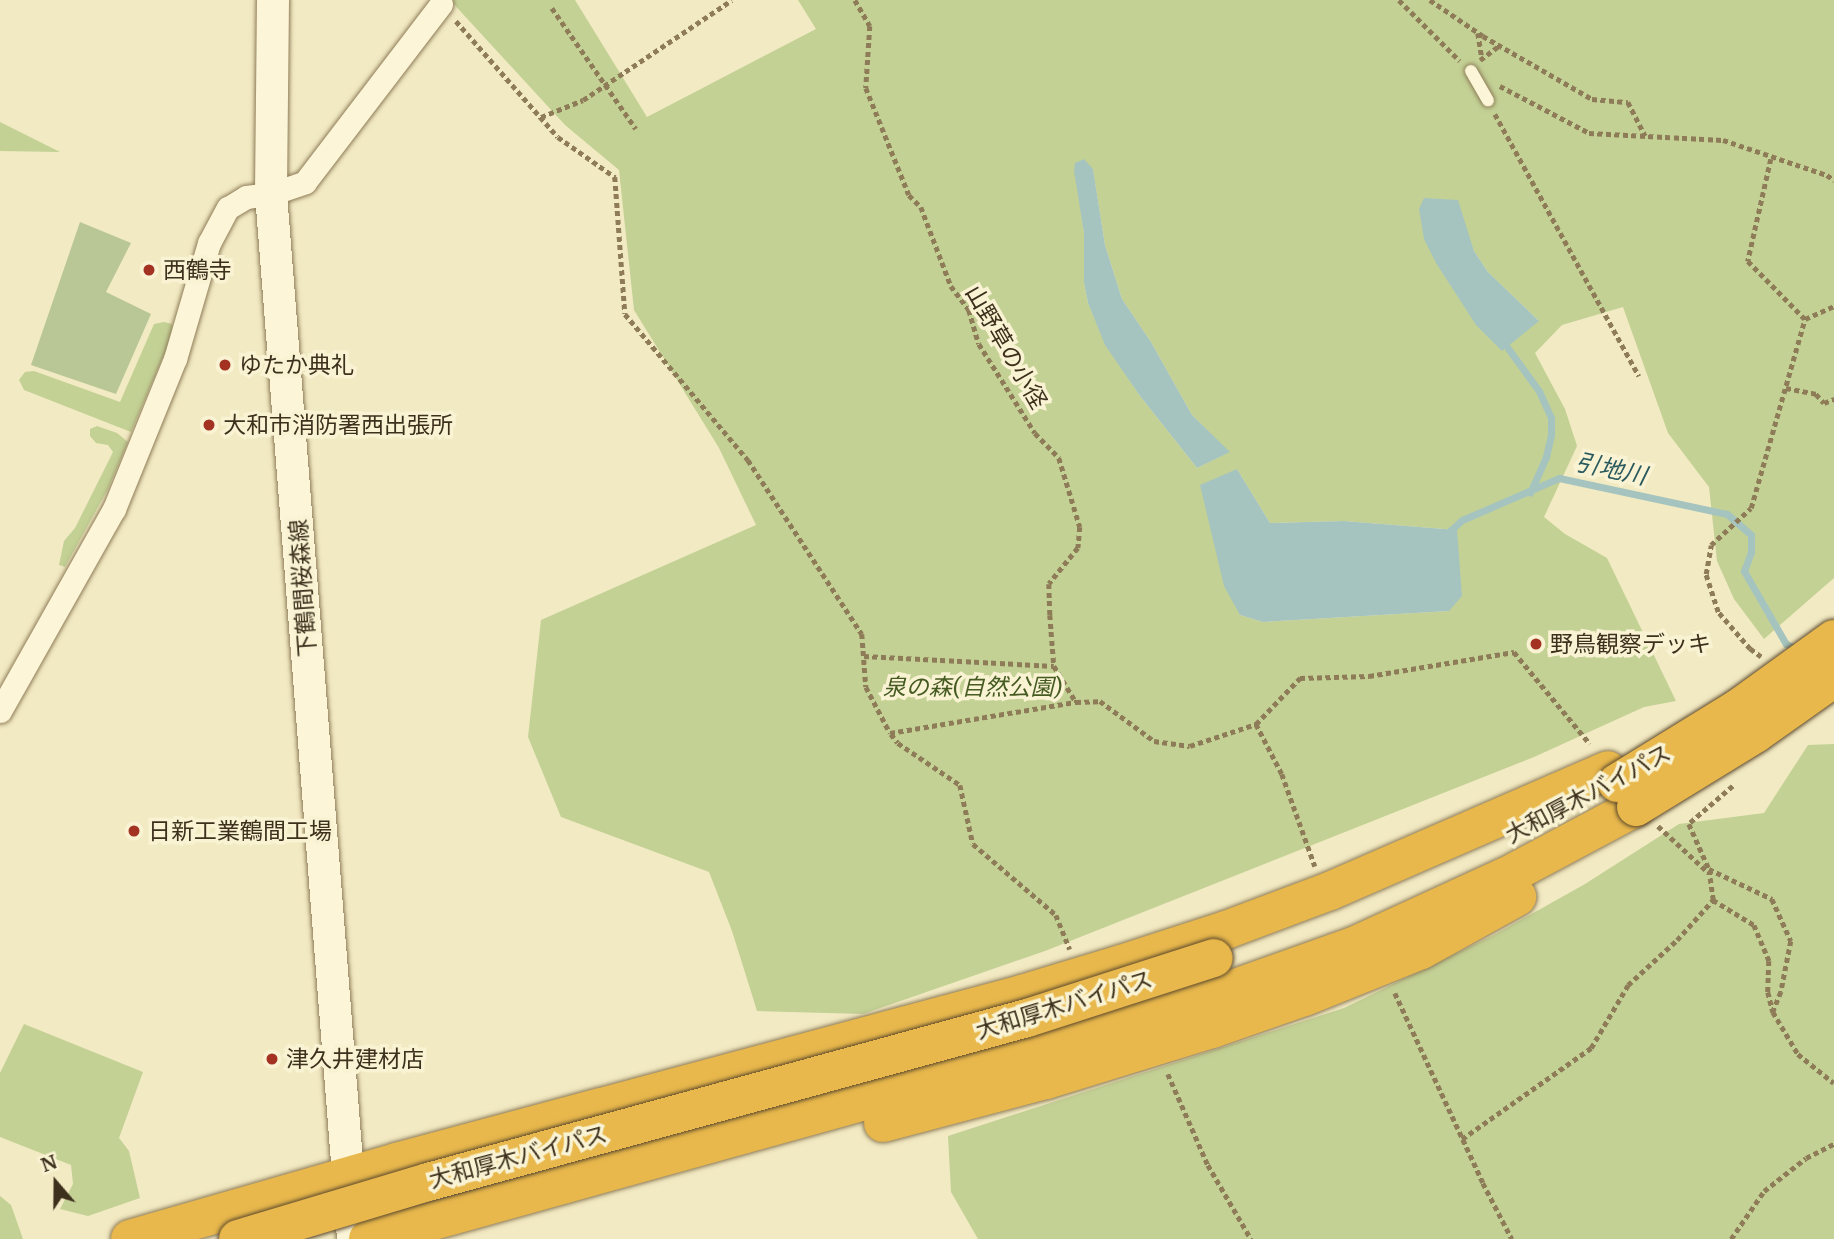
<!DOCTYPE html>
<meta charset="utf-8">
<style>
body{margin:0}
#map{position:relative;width:1834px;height:1239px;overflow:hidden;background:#f2eac3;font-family:Merriweather,"Noto Sans JP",serif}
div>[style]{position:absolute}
.green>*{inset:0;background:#c3d195}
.cemetery>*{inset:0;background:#b9c695}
.water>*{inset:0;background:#a5c4bf}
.stream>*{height:7px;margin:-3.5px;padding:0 3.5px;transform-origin:3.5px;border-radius:3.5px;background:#a5c4bf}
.path>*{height:4.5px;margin-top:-2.25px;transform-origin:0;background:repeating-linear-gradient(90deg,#8e7c58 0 5px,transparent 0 8.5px)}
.roads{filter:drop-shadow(0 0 2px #8e7c58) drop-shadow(0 0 2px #8e7c58)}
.lane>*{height:12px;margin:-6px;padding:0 6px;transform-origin:6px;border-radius:6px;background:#fcf5d7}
.street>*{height:23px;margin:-11.5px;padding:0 11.5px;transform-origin:11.5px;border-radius:11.5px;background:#fcf5d7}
.secondary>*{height:32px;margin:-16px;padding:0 16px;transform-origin:16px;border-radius:16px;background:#fcf5d7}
.highway>*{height:38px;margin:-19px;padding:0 19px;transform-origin:19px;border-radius:19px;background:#e8b84c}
.bridges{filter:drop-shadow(0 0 2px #5c482c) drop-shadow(0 0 2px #5c482c)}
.highway-bridge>*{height:38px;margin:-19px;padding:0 19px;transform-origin:19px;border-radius:19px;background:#e8b84c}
.dots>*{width:19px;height:19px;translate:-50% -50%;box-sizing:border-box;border:4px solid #f9f3d3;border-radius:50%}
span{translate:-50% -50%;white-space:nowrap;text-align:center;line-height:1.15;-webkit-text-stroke:7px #f9f3d3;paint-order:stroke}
.poi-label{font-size:23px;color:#3d301d}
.left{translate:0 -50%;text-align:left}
.street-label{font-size:23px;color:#3d301d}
.park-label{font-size:23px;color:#455b22;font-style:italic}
.water-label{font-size:24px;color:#2b5a5e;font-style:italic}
.north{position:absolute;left:21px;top:1148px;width:70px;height:70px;-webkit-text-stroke:5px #f9f3d3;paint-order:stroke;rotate:340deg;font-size:19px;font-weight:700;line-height:28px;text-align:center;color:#3d301d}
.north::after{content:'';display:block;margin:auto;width:24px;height:32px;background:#3d301d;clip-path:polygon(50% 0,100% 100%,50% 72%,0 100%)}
</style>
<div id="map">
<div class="green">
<i style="clip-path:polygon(evenodd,450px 0,575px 0,647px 117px,816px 29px,798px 0,1834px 0,1834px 578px,1764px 639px,1734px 599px,1717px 561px,1709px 487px,1668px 433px,1623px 307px,1562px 325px,1535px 353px,1565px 409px,1577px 446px,1544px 517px,1565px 534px,1607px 558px,1676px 701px,1644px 707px,1534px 757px,1045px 951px,863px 1014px,757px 1011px,732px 931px,709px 872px,561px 817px,528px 737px,541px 620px,756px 525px,719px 448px,634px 310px,619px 170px,565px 125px,450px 0,1075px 163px,1093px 170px,1105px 245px,1122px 299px,1151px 342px,1192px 415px,1229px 452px,1197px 468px,1140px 396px,1106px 345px,1088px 303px,1084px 283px,1084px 233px,1075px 163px,450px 0,1465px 227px,1474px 251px,1488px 272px,1538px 320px,1502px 350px,1465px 227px,450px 0,1237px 469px,1270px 523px,1344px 521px,1457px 530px,1449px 611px,1263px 622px,1240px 615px,1237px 469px)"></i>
<i style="clip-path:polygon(0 122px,60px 152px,0 151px)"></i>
<i style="clip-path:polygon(164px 322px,172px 324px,172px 336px,131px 432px,24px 390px,19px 380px,25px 372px,34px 371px,120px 402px,154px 324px)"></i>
<i style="clip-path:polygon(97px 426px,117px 433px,128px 442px,108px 489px,65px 567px,59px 565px,64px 541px,75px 528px,113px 452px,108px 445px,96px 443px,90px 436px,90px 429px)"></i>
<i style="clip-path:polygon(1834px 744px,1834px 1239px,978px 1239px,951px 1192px,948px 1136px,1344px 1008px,1494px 935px,1585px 884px,1679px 824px,1764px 813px,1808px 745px)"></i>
<i style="clip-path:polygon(24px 1024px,143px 1072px,119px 1138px,129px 1151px,140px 1198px,88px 1216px,60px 1209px,73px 1184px,71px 1165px,0 1137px,0 1073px)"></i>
<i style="clip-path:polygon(0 1196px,11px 1205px,23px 1239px,0 1239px)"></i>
</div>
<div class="cemetery">
<i style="clip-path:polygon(80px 222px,131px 243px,106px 292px,151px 314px,116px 394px,31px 365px)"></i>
</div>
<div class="water">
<i style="clip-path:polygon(1084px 159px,1093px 169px,1105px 245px,1122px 299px,1151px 342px,1192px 415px,1230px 452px,1197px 468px,1140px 396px,1105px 345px,1088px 303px,1084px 283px,1084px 233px,1074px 171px,1075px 163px)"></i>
<i style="clip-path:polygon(1424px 198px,1458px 200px,1474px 251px,1488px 272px,1539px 321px,1502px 351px,1476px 325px,1436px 263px,1424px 239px,1419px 209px)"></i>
<i style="clip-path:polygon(1237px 469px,1270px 523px,1344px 521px,1457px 530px,1462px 596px,1449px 611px,1263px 622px,1240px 615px,1224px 586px,1200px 485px)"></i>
</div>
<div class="stream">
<i style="left:1507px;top:347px;width:54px;rotate:54deg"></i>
<i style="left:1539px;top:391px;width:30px;rotate:66deg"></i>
<i style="left:1551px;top:418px;width:17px;rotate:90deg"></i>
<i style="left:1551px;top:435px;width:23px;rotate:103deg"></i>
<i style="left:1546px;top:457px;width:39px;rotate:114deg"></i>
<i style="left:1450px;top:539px;width:9px;rotate:-84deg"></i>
<i style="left:1451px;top:530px;width:15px;rotate:-42deg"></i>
<i style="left:1462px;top:520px;width:106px;rotate:-23.4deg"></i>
<i style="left:1559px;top:478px;width:172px;rotate:12.1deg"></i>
<i style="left:1727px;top:514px;width:32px;rotate:41deg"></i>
<i style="left:1751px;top:535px;width:17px;rotate:90deg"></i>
<i style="left:1751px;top:552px;width:20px;rotate:110deg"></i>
<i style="left:1744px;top:571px;width:84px;rotate:60.1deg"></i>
<i style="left:1786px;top:644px;width:12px;rotate:24deg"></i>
</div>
<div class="path">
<i style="left:855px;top:0;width:30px;rotate:60deg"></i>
<i style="left:870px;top:26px;width:62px;rotate:93.7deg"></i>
<i style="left:866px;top:88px;width:115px;rotate:68.1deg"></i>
<i style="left:909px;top:195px;width:17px;rotate:45deg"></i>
<i style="left:921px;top:207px;width:85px;rotate:69.2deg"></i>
<i style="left:951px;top:286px;width:30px;rotate:53deg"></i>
<i style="left:969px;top:310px;width:35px;rotate:74deg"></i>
<i style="left:979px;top:344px;width:105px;rotate:57.8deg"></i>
<i style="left:1035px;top:433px;width:35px;rotate:46deg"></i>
<i style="left:1059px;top:458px;width:72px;rotate:73.1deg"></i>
<i style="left:1080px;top:527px;width:21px;rotate:95deg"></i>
<i style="left:1078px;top:548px;width:46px;rotate:128.9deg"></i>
<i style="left:1049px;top:584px;width:31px;rotate:88deg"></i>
<i style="left:1050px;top:615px;width:51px;rotate:85.5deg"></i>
<i style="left:1054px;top:666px;width:42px;rotate:58.6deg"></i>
<i style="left:1399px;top:0;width:86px;rotate:45deg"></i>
<i style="left:1430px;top:0;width:64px;rotate:34.2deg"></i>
<i style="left:1483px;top:36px;width:126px;rotate:30deg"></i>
<i style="left:1592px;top:99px;width:36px;rotate:5deg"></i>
<i style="left:1628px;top:102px;width:38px;rotate:63deg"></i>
<i style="left:552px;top:8px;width:147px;rotate:55.2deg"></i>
<i style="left:456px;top:21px;width:154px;rotate:48.7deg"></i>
<i style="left:558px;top:137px;width:70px;rotate:35.1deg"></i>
<i style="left:615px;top:177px;width:137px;rotate:85.8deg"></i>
<i style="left:625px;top:314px;width:191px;rotate:49.9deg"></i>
<i style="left:748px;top:460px;width:208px;rotate:56.8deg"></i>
<i style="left:862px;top:634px;width:53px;rotate:85.7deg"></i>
<i style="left:866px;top:687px;width:52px;rotate:62.4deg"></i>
<i style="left:890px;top:733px;width:189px;rotate:-9.5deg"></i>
<i style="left:1076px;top:702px;width:24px;rotate:-2deg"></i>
<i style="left:1100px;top:701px;width:67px;rotate:36.5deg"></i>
<i style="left:1154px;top:741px;width:36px;rotate:8deg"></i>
<i style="left:1190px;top:746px;width:70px;rotate:-18.4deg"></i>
<i style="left:1256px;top:724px;width:64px;rotate:-46.3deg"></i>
<i style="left:1300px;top:678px;width:69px;rotate:-1.7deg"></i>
<i style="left:1369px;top:676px;width:147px;rotate:-9.4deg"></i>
<i style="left:1514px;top:652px;width:119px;rotate:50.4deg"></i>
<i style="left:1478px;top:33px;width:25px;rotate:81deg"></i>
<i style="left:1480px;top:60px;width:25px;rotate:-37deg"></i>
<i style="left:1500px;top:86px;width:101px;rotate:27.8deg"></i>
<i style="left:1589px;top:133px;width:134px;rotate:3deg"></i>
<i style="left:1723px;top:140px;width:110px;rotate:18.6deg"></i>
<i style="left:1827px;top:175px;width:9px;rotate:36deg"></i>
<i style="left:1495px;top:114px;width:299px;rotate:61.2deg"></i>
<i style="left:541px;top:117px;width:45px;rotate:-22deg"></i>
<i style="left:583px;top:100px;width:179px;rotate:-33.9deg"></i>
<i style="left:1771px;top:159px;width:105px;rotate:102.7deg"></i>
<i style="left:1748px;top:261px;width:81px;rotate:45.5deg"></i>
<i style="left:1786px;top:388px;width:31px;rotate:11deg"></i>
<i style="left:1816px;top:394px;width:12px;rotate:48deg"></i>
<i style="left:1824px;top:403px;width:11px;rotate:-22deg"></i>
<i style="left:864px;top:656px;width:190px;rotate:3deg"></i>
<i style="left:1761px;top:657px;width:14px;rotate:-144deg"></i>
<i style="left:1750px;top:649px;width:49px;rotate:-130.9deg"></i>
<i style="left:1718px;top:612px;width:40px;rotate:-108deg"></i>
<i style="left:1706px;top:574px;width:29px;rotate:-80deg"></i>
<i style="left:1711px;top:545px;width:54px;rotate:-42.8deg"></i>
<i style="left:1751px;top:508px;width:197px;rotate:-74.1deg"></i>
<i style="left:1805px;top:319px;width:32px;rotate:-24deg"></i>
<i style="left:1256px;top:724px;width:56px;rotate:62.5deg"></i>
<i style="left:1282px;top:774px;width:98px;rotate:70.3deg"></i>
<i style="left:891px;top:734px;width:11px;rotate:52deg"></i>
<i style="left:898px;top:743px;width:75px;rotate:34.1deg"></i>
<i style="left:960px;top:785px;width:60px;rotate:77.6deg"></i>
<i style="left:973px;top:844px;width:109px;rotate:40.5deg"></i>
<i style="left:1056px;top:915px;width:37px;rotate:68deg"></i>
<i style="left:1733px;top:786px;width:58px;rotate:139.2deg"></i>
<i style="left:1689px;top:824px;width:49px;rotate:66deg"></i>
<i style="left:1709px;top:869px;width:70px;rotate:25.5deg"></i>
<i style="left:1772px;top:899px;width:46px;rotate:65.7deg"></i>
<i style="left:1791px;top:941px;width:52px;rotate:101.1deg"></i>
<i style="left:1781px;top:992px;width:22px;rotate:112deg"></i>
<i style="left:1773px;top:1012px;width:49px;rotate:59.2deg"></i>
<i style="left:1798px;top:1054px;width:46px;rotate:38.9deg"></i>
<i style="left:1658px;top:826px;width:69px;rotate:42.7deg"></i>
<i style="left:1713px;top:900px;width:48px;rotate:31.4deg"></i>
<i style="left:1754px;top:925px;width:39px;rotate:67deg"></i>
<i style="left:1769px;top:961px;width:31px;rotate:92deg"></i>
<i style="left:1768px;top:992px;width:21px;rotate:76deg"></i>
<i style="left:1395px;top:993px;width:209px;rotate:65.1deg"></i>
<i style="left:1483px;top:1183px;width:63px;rotate:62.6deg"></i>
<i style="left:1168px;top:1074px;width:99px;rotate:66.3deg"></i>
<i style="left:1208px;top:1165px;width:86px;rotate:59.8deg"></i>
<i style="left:1462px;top:1139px;width:158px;rotate:-35.2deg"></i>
<i style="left:1591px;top:1048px;width:73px;rotate:-59.6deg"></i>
<i style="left:1628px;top:985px;width:67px;rotate:-42.6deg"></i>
<i style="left:1677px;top:940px;width:54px;rotate:-48deg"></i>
<i style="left:1713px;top:900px;width:29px;rotate:-98deg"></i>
<i style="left:1731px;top:1239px;width:58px;rotate:-55.5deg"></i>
<i style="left:1764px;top:1191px;width:53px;rotate:-38.2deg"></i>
<i style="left:1806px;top:1158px;width:31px;rotate:-27deg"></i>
</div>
<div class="roads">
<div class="lane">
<i style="left:1471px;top:71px;width:34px;rotate:60deg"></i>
</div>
<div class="street">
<i style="left:0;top:711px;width:232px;rotate:-60.6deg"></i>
<i style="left:114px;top:509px;width:162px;rotate:-67.9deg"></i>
<i style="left:175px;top:359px;width:121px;rotate:-73.7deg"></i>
<i style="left:209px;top:243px;width:40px;rotate:-62deg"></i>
<i style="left:228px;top:208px;width:21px;rotate:-31deg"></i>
<i style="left:246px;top:197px;width:25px;rotate:-7deg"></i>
<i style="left:271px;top:194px;width:36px;rotate:-19deg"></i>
<i style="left:305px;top:182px;width:224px;rotate:-52.6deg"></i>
</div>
<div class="secondary">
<i style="left:273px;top:0;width:194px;rotate:90.6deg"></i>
<i style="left:271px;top:194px;width:1048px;rotate:85.51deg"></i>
</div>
<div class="highway">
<i style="left:883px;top:1123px;width:169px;rotate:-14.8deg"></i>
<i style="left:1046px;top:1080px;width:174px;rotate:-17.1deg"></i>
<i style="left:1212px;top:1029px;width:97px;rotate:-19.2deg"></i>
<i style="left:1304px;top:997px;width:126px;rotate:-21.9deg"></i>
<i style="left:1421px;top:950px;width:110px;rotate:-28.9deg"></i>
<i style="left:130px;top:1239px;width:277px;rotate:-16.1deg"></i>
<i style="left:396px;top:1162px;width:648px;rotate:-15.02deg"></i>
<i style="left:1022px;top:994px;width:103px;rotate:-16.9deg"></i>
<i style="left:1121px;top:964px;width:110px;rotate:-17.9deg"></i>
<i style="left:1226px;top:930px;width:111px;rotate:-20.6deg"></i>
<i style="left:1330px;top:891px;width:303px;rotate:-23.5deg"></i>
<i style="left:368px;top:1239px;width:695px;rotate:-15.52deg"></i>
<i style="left:1038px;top:1053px;width:110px;rotate:-16.9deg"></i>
<i style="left:1143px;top:1021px;width:226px;rotate:-19.6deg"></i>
<i style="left:1356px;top:945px;width:166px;rotate:-24.6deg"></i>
<i style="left:1507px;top:876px;width:146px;rotate:-28.1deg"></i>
</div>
</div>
<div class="bridges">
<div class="highway-bridge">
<i style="left:1617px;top:783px;width:145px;rotate:-31.7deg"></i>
<i style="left:1740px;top:707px;width:116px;rotate:-35.9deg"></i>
<i style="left:1636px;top:807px;width:140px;rotate:-31.5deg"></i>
<i style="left:1755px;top:734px;width:97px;rotate:-35.3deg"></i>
<i style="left:238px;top:1239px;width:198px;rotate:-16.7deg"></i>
<i style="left:428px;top:1182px;width:621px;rotate:-15.31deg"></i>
<i style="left:1027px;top:1018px;width:196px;rotate:-17.8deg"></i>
</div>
</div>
<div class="dots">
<i style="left:149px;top:270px;background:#a33222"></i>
<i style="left:225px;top:365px;background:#a33222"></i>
<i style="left:209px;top:425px;background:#a33222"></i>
<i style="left:1536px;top:644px;background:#a33222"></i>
<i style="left:134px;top:831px;background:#a33222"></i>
<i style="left:272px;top:1059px;background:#a33222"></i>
</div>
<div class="poi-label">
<span class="left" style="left:163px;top:270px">西鶴寺</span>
<span class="left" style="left:239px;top:365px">ゆたか典礼</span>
<span class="left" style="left:223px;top:425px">大和市消防署西出張所</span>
<span class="left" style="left:1550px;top:644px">野鳥観察デッキ</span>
<span class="left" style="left:148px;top:831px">日新工業鶴間工場</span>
<span class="left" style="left:286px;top:1059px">津久井建材店</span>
</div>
<div class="street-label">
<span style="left:1006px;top:347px;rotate:60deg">山野草の小径</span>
<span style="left:303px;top:588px;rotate:-94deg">下鶴間桜森線</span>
<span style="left:1588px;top:794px;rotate:-28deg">大和厚木バイパス</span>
<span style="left:1064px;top:1005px;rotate:-17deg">大和厚木バイパス</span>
<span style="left:518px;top:1157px;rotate:-15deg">大和厚木バイパス</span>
</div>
<div class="park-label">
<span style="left:973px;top:687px">泉の森(自然公園)</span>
</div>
<div class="water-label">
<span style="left:1611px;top:469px;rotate:12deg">引地川</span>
</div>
<div class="north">N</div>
</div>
